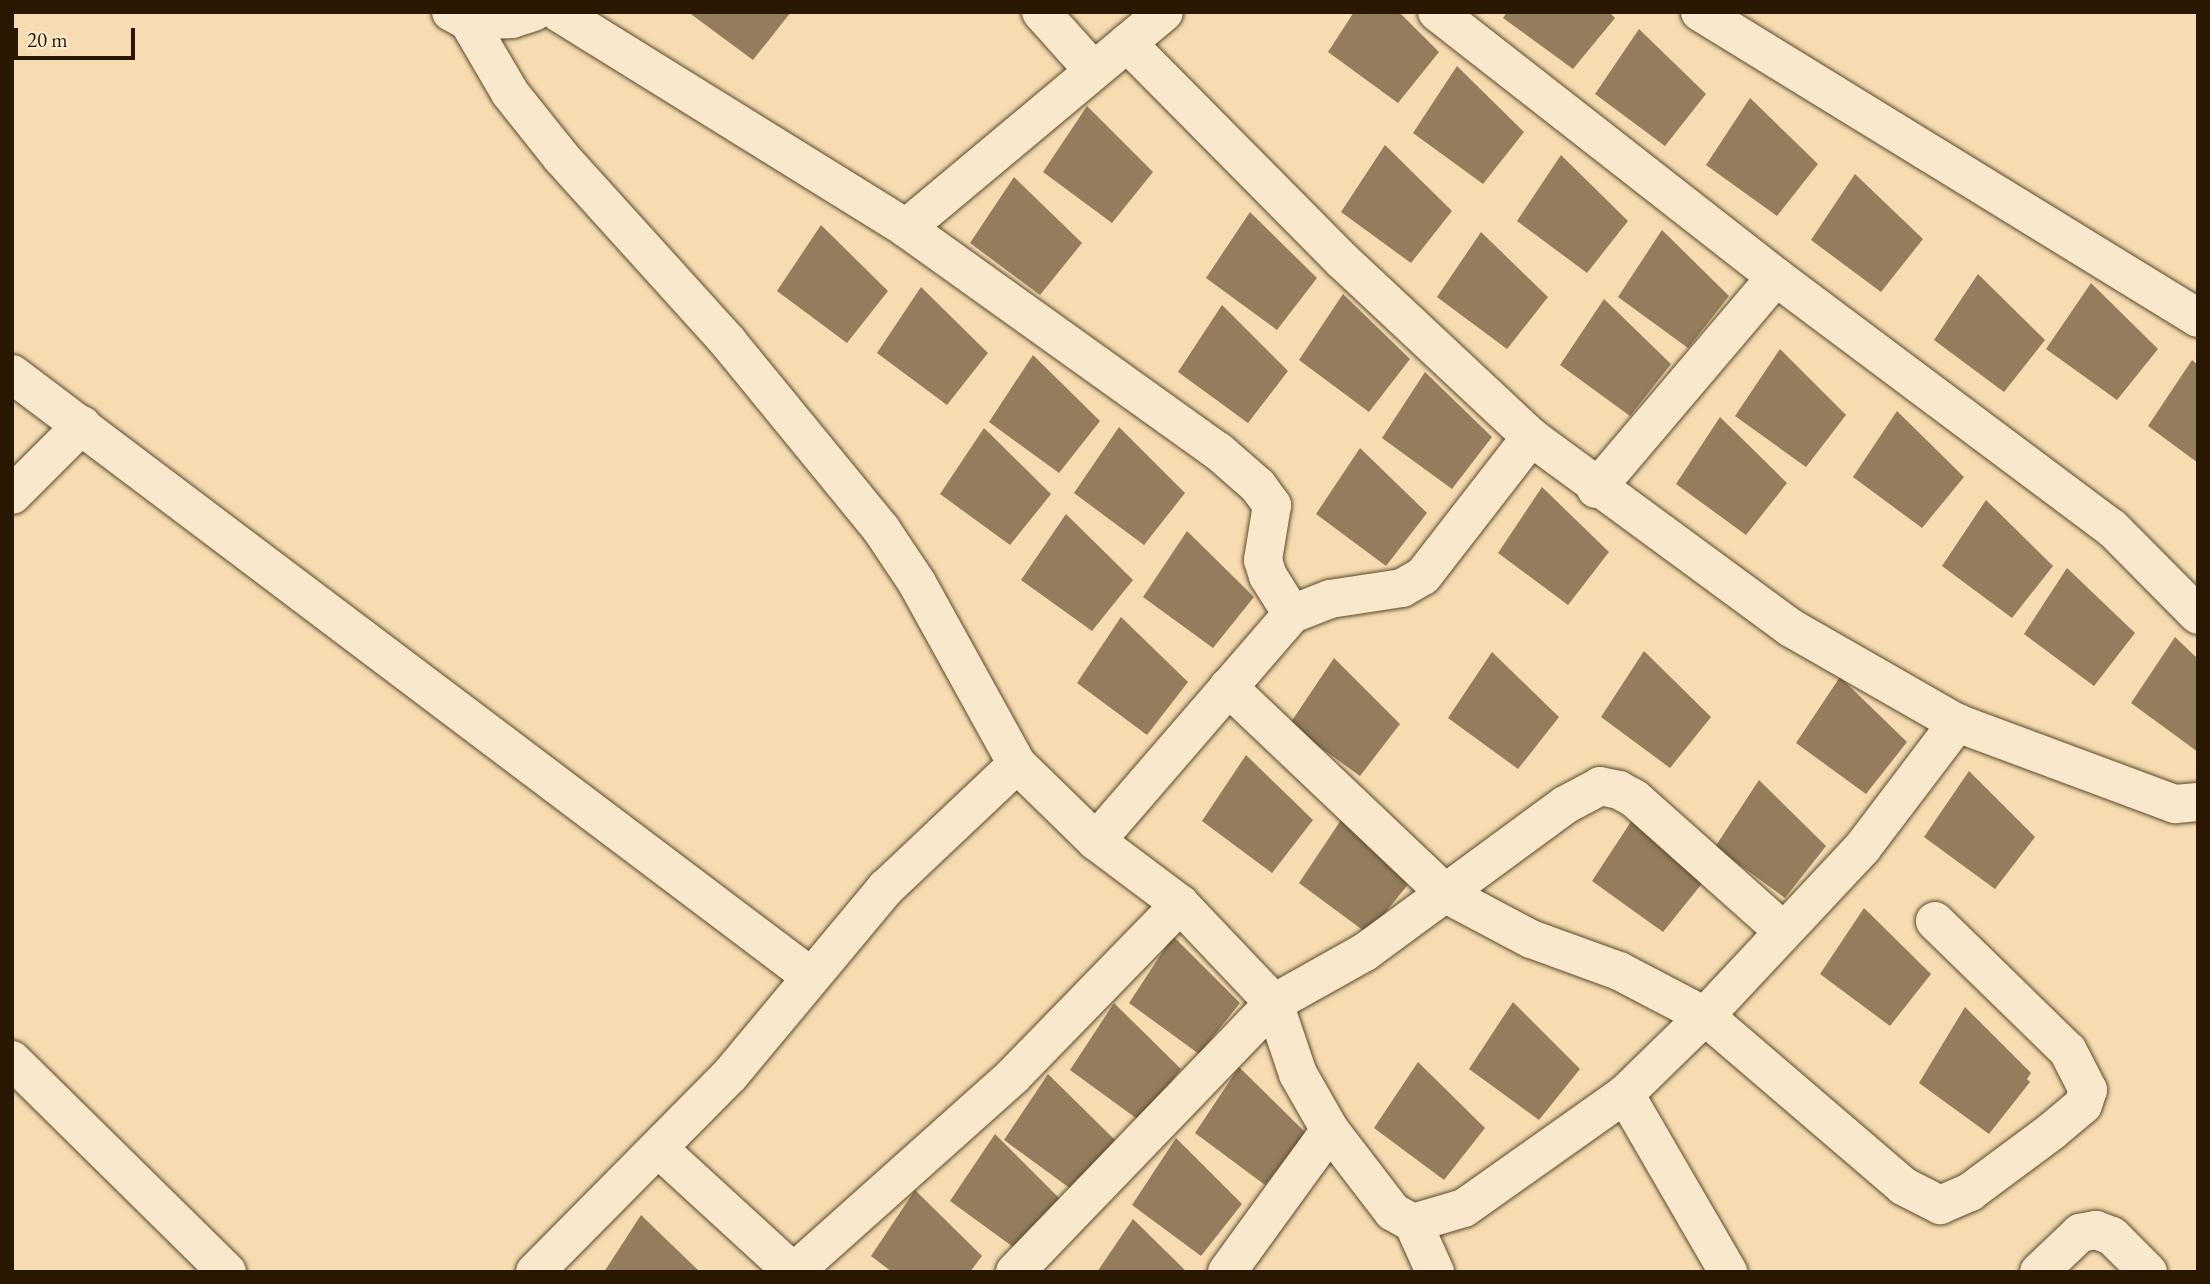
<!DOCTYPE html>
<style>
body{margin:0}
#map{position:relative;width:2210px;height:1284px;overflow:hidden;background:#f6dcb0;font-family:"EB Garamond",serif}
div>[style]{position:absolute}
.building>*{inset:0;background:#947d5c}
.roads{filter:drop-shadow(0 0 2px #5d482c) drop-shadow(0 0 2px #5d482c)}
.minor>*{height:38px;margin:-19px;padding:0 19px;transform-origin:19px;border-radius:19px;background:#f9e8cc}
span{translate:-50% -50%;white-space:nowrap;text-align:center;line-height:1.15;-webkit-text-stroke:6px #f9e8cc;paint-order:stroke}
.frame{position:absolute;inset:0;border:14px solid #2a1700;pointer-events:none}
.scale{position:absolute;left:14px;top:28px;width:121px;height:32px;box-sizing:border-box;border:4px solid #2a1700;border-top:0;padding-left:9px;font-size:21px;line-height:24px;white-space:nowrap;color:#2a1700;-webkit-text-stroke:5px #f9e8cc;paint-order:stroke}
</style>
<div id="map">
<div class="building">
<i style="clip-path:polygon(688px 12px,791px 12px,753px 60px)"></i>
<i style="clip-path:polygon(1354px 12px,1399px 12px,1439px 52px,1398px 103px,1328px 52px)"></i>
<i style="clip-path:polygon(1507px 12px,1609px 12px,1615px 18px,1573px 69px,1503px 18px)"></i>
<i style="clip-path:polygon(1639px 29px,1706px 94px,1665px 146px,1595px 94px)"></i>
<i style="clip-path:polygon(1457px 66px,1524px 132px,1483px 184px,1413px 133px)"></i>
<i style="clip-path:polygon(1750px 98px,1818px 164px,1777px 216px,1706px 165px)"></i>
<i style="clip-path:polygon(1087px 106px,1153px 172px,1112px 223px,1043px 172px)"></i>
<i style="clip-path:polygon(1385px 145px,1452px 211px,1411px 263px,1341px 212px)"></i>
<i style="clip-path:polygon(1561px 155px,1628px 221px,1587px 273px,1517px 221px)"></i>
<i style="clip-path:polygon(1855px 174px,1923px 239px,1881px 292px,1811px 240px)"></i>
<i style="clip-path:polygon(1014px 177px,1082px 243px,1040px 295px,970px 243px)"></i>
<i style="clip-path:polygon(1250px 212px,1317px 278px,1277px 330px,1206px 278px)"></i>
<i style="clip-path:polygon(821px 225px,888px 291px,847px 343px,777px 291px)"></i>
<i style="clip-path:polygon(1662px 230px,1729px 296px,1688px 348px,1618px 297px)"></i>
<i style="clip-path:polygon(1481px 232px,1548px 297px,1507px 349px,1437px 297px)"></i>
<i style="clip-path:polygon(1978px 274px,2045px 340px,2004px 392px,1934px 340px)"></i>
<i style="clip-path:polygon(2091px 283px,2158px 349px,2117px 400px,2046px 349px)"></i>
<i style="clip-path:polygon(921px 287px,988px 353px,947px 405px,877px 353px)"></i>
<i style="clip-path:polygon(1343px 294px,1410px 359px,1369px 412px,1299px 360px)"></i>
<i style="clip-path:polygon(1604px 299px,1671px 364px,1630px 416px,1560px 365px)"></i>
<i style="clip-path:polygon(1222px 305px,1288px 371px,1248px 423px,1178px 372px)"></i>
<i style="clip-path:polygon(1780px 349px,1846px 415px,1806px 467px,1735px 416px)"></i>
<i style="clip-path:polygon(1033px 355px,1100px 421px,1059px 473px,989px 422px)"></i>
<i style="clip-path:polygon(2192px 360px,2198px 365px,2198px 463px,2148px 426px)"></i>
<i style="clip-path:polygon(1425px 372px,1492px 437px,1452px 489px,1382px 438px)"></i>
<i style="clip-path:polygon(1897px 411px,1964px 477px,1922px 528px,1853px 477px)"></i>
<i style="clip-path:polygon(1720px 417px,1787px 483px,1746px 535px,1676px 484px)"></i>
<i style="clip-path:polygon(1119px 427px,1185px 493px,1144px 545px,1074px 493px)"></i>
<i style="clip-path:polygon(984px 428px,1051px 494px,1010px 545px,940px 494px)"></i>
<i style="clip-path:polygon(1360px 448px,1427px 513px,1386px 566px,1316px 514px)"></i>
<i style="clip-path:polygon(1542px 487px,1609px 552px,1568px 605px,1498px 553px)"></i>
<i style="clip-path:polygon(1986px 500px,2053px 566px,2012px 618px,1942px 566px)"></i>
<i style="clip-path:polygon(1066px 514px,1133px 580px,1092px 631px,1021px 580px)"></i>
<i style="clip-path:polygon(1187px 531px,1254px 597px,1213px 648px,1143px 597px)"></i>
<i style="clip-path:polygon(2067px 568px,2135px 633px,2094px 686px,2024px 634px)"></i>
<i style="clip-path:polygon(1121px 617px,1188px 682px,1147px 735px,1077px 683px)"></i>
<i style="clip-path:polygon(2175px 637px,2198px 659px,2198px 752px,2131px 703px)"></i>
<i style="clip-path:polygon(1644px 651px,1711px 717px,1670px 768px,1601px 717px)"></i>
<i style="clip-path:polygon(1492px 652px,1559px 717px,1518px 769px,1448px 718px)"></i>
<i style="clip-path:polygon(1334px 658px,1400px 724px,1360px 776px,1289px 725px)"></i>
<i style="clip-path:polygon(1840px 677px,1907px 742px,1866px 794px,1796px 743px)"></i>
<i style="clip-path:polygon(1246px 755px,1313px 820px,1272px 873px,1202px 821px)"></i>
<i style="clip-path:polygon(1969px 771px,2035px 837px,1995px 889px,1924px 837px)"></i>
<i style="clip-path:polygon(1759px 780px,1826px 846px,1785px 898px,1715px 847px)"></i>
<i style="clip-path:polygon(1636px 814px,1704px 881px,1663px 932px,1592px 881px)"></i>
<i style="clip-path:polygon(1343px 817px,1410px 882px,1368px 934px,1299px 883px)"></i>
<i style="clip-path:polygon(1864px 908px,1931px 974px,1890px 1026px,1820px 974px)"></i>
<i style="clip-path:polygon(1173px 936px,1240px 1003px,1199px 1054px,1129px 1003px)"></i>
<i style="clip-path:polygon(1513px 1002px,1580px 1069px,1539px 1120px,1469px 1069px)"></i>
<i style="clip-path:polygon(1114px 1003px,1181px 1069px,1140px 1121px,1070px 1070px)"></i>
<i style="clip-path:polygon(1965px 1007px,2031px 1073px,2027px 1079px,2030px 1082px,1989px 1134px,1919px 1083px)"></i>
<i style="clip-path:polygon(1418px 1062px,1485px 1128px,1444px 1180px,1374px 1128px)"></i>
<i style="clip-path:polygon(1239px 1067px,1306px 1133px,1265px 1185px,1195px 1133px)"></i>
<i style="clip-path:polygon(1048px 1074px,1115px 1140px,1075px 1192px,1004px 1140px)"></i>
<i style="clip-path:polygon(995px 1134px,1061px 1200px,1020px 1252px,950px 1201px)"></i>
<i style="clip-path:polygon(1176px 1138px,1242px 1204px,1201px 1256px,1132px 1205px)"></i>
<i style="clip-path:polygon(915px 1190px,982px 1256px,970px 1272px,892px 1272px,871px 1256px)"></i>
<i style="clip-path:polygon(641px 1215px,700px 1272px,604px 1272px)"></i>
<i style="clip-path:polygon(1133px 1219px,1187px 1272px,1097px 1272px)"></i>
</div>
<div class="roads">
<div class="minor">
<i style="left:451px;top:12px;width:19px;rotate:28deg"></i>
<i style="left:468px;top:21px;width:44px;rotate:-2.6deg"></i>
<i style="left:512px;top:19px;width:23px;rotate:-18deg"></i>
<i style="left:558px;top:12px;width:410px;rotate:31.8deg"></i>
<i style="left:906px;top:228px;width:384px;rotate:35.6deg"></i>
<i style="left:1218px;top:451px;width:53px;rotate:41.2deg"></i>
<i style="left:1258px;top:486px;width:24px;rotate:54deg"></i>
<i style="left:1272px;top:505px;width:56px;rotate:99.3deg"></i>
<i style="left:1263px;top:560px;width:17px;rotate:73deg"></i>
<i style="left:1268px;top:576px;width:45px;rotate:57.7deg"></i>
<i style="left:1041px;top:12px;width:78px;rotate:48.1deg"></i>
<i style="left:1437px;top:12px;width:430px;rotate:38deg"></i>
<i style="left:1776px;top:277px;width:419px;rotate:36.8deg"></i>
<i style="left:2112px;top:528px;width:122px;rotate:45.3deg"></i>
<i style="left:1700px;top:12px;width:584px;rotate:31.57deg"></i>
<i style="left:468px;top:21px;width:83px;rotate:59.7deg"></i>
<i style="left:510px;top:93px;width:82px;rotate:51.4deg"></i>
<i style="left:561px;top:157px;width:249px;rotate:47.9deg"></i>
<i style="left:728px;top:342px;width:242px;rotate:50.7deg"></i>
<i style="left:881px;top:529px;width:65px;rotate:56.3deg"></i>
<i style="left:917px;top:583px;width:207px;rotate:61.1deg"></i>
<i style="left:1017px;top:764px;width:110px;rotate:44.3deg"></i>
<i style="left:1096px;top:841px;width:105px;rotate:36.9deg"></i>
<i style="left:1180px;top:904px;width:137px;rotate:46.5deg"></i>
<i style="left:1274px;top:1003px;width:75px;rotate:71.3deg"></i>
<i style="left:1298px;top:1074px;width:64px;rotate:60.3deg"></i>
<i style="left:1330px;top:1130px;width:103px;rotate:52.5deg"></i>
<i style="left:1393px;top:1212px;width:23px;rotate:29deg"></i>
<i style="left:1413px;top:1223px;width:53px;rotate:-16.4deg"></i>
<i style="left:1464px;top:1208px;width:197px;rotate:-35.3deg"></i>
<i style="left:1625px;top:1094px;width:112px;rotate:-44.3deg"></i>
<i style="left:1705px;top:1016px;width:231px;rotate:-46.9deg"></i>
<i style="left:1863px;top:847px;width:156px;rotate:-52.8deg"></i>
<i style="left:1127px;top:43px;width:307px;rotate:45.3deg"></i>
<i style="left:1343px;top:261px;width:258px;rotate:43.1deg"></i>
<i style="left:1531px;top:437px;width:323px;rotate:36.3deg"></i>
<i style="left:1791px;top:628px;width:191px;rotate:29.8deg"></i>
<i style="left:1957px;top:723px;width:233px;rotate:20.4deg"></i>
<i style="left:2175px;top:804px;width:23px;rotate:-5deg"></i>
<i style="left:906px;top:228px;width:336px;rotate:-39.9deg"></i>
<i style="left:12px;top:374px;width:1000px;rotate:37.03deg"></i>
<i style="left:1596px;top:489px;width:278px;rotate:-49.7deg"></i>
<i style="left:12px;top:495px;width:99px;rotate:-45deg"></i>
<i style="left:1228px;top:687px;width:301px;rotate:43.5deg"></i>
<i style="left:1446px;top:894px;width:96px;rotate:27.9deg"></i>
<i style="left:1531px;top:939px;width:94px;rotate:20deg"></i>
<i style="left:1619px;top:971px;width:97px;rotate:27.6deg"></i>
<i style="left:1705px;top:1016px;width:261px;rotate:40.6deg"></i>
<i style="left:1903px;top:1186px;width:42px;rotate:27.2deg"></i>
<i style="left:1940px;top:1205px;width:33px;rotate:-23deg"></i>
<i style="left:1970px;top:1192px;width:102px;rotate:-36.6deg"></i>
<i style="left:2052px;top:1131px;width:40px;rotate:-40deg"></i>
<i style="left:2083px;top:1105px;width:16px;rotate:-72deg"></i>
<i style="left:2088px;top:1090px;width:44px;rotate:-117.1deg"></i>
<i style="left:2068px;top:1051px;width:186px;rotate:-135.7deg"></i>
<i style="left:1096px;top:841px;width:300px;rotate:-49.2deg"></i>
<i style="left:1292px;top:614px;width:41px;rotate:-21.5deg"></i>
<i style="left:1330px;top:599px;width:73px;rotate:-8.7deg"></i>
<i style="left:1402px;top:588px;width:24px;rotate:-30deg"></i>
<i style="left:1423px;top:576px;width:176px;rotate:-52.2deg"></i>
<i style="left:12px;top:1060px;width:302px;rotate:44.6deg"></i>
<i style="left:1625px;top:1094px;width:206px;rotate:59.9deg"></i>
<i style="left:659px;top:1149px;width:182px;rotate:42.5deg"></i>
<i style="left:1413px;top:1223px;width:54px;rotate:65.8deg"></i>
<i style="left:535px;top:1272px;width:277px;rotate:-45.3deg"></i>
<i style="left:730px;top:1075px;width:244px;rotate:-50.2deg"></i>
<i style="left:886px;top:888px;width:180px;rotate:-43.4deg"></i>
<i style="left:794px;top:1272px;width:294px;rotate:-41.8deg"></i>
<i style="left:1013px;top:1076px;width:240px;rotate:-45.8deg"></i>
<i style="left:1015px;top:1272px;width:373px;rotate:-46.1deg"></i>
<i style="left:1274px;top:1003px;width:104px;rotate:-29.3deg"></i>
<i style="left:1365px;top:952px;width:248px;rotate:-36.3deg"></i>
<i style="left:1565px;top:805px;width:40px;rotate:-28deg"></i>
<i style="left:1600px;top:786px;width:19px;rotate:12deg"></i>
<i style="left:1619px;top:790px;width:18px;rotate:29deg"></i>
<i style="left:1635px;top:799px;width:197px;rotate:41.7deg"></i>
<i style="left:1227px;top:1272px;width:175px;rotate:-54deg"></i>
<i style="left:2039px;top:1272px;width:57px;rotate:-43.6deg"></i>
<i style="left:2080px;top:1233px;width:16px;rotate:-11deg"></i>
<i style="left:2096px;top:1230px;width:17px;rotate:21deg"></i>
<i style="left:2112px;top:1236px;width:51px;rotate:45deg"></i>
</div>
</div>
<div class="frame"></div>
<div class="scale">20 m</div>
</div>
